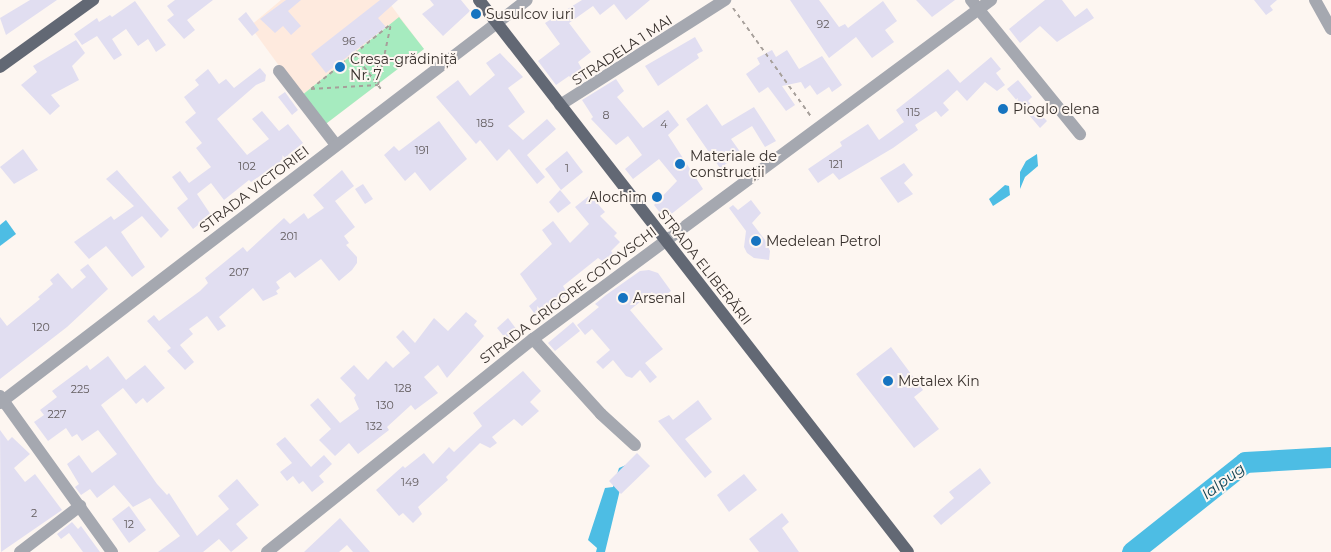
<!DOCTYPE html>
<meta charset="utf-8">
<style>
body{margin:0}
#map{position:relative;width:1331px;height:552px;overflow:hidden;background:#fdf6f1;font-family:Montserrat,sans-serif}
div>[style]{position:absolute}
.built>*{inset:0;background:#feeade}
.green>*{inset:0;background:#a6ebbf}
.water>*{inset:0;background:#4dbde4}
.river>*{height:21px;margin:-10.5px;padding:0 10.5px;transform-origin:10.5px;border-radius:10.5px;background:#4dbde4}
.building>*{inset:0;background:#e1def1}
.path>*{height:2px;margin-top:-1px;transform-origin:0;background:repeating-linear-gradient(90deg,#a69f9a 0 4px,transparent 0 8px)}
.minor>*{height:12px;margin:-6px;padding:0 6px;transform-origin:6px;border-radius:6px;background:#a5a8b0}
.major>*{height:12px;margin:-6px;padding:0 6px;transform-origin:6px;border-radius:6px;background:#626874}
.dots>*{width:14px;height:14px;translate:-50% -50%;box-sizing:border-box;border:2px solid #fdf6f1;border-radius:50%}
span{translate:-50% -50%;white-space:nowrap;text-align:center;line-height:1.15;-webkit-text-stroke:4px #fdf6f1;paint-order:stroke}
.number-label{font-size:11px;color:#625c5e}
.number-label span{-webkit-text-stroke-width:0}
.poi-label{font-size:14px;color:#38312d}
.left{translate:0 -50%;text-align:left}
.right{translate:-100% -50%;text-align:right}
.street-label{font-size:14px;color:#38312d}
.water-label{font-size:15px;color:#0f4051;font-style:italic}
</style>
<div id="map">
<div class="built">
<i style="clip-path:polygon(281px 0,387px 0,424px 49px,323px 126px,250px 26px)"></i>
</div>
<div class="green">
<i style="clip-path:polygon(399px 17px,424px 49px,323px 126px,301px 96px)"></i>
</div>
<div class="water">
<i style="clip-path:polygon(1037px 154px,1038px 166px,1025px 177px,1020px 189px,1020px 172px,1026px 161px)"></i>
<i style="clip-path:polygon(1005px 185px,1009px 186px,1010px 195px,993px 206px,989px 199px)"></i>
<i style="clip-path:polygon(6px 220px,16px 234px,0 246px,0 225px)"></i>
<i style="clip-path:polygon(626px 465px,605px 552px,596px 552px,597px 548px,588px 540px,605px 488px,613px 487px,619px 468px)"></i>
</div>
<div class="river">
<i style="left:1132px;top:552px;width:144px;rotate:-38.5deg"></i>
<i style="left:1245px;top:462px;width:86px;rotate:-3.3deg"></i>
</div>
<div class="building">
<i style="clip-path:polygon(30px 0,57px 0,6px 35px,0 18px)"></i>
<i style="clip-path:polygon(175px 0,213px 0,187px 20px,195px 30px,184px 39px,167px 20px,174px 15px,167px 6px)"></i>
<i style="clip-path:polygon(286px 0,301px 0,288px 11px,301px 26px,291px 35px,283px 26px,275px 33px,260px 19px)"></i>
<i style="clip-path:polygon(380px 0,398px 0,378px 18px,386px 27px,326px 73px,311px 54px)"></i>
<i style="clip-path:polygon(430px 0,461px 0,470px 11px,443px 36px,422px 14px,434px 5px)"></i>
<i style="clip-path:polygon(582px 0,650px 0,626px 20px,614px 4px,600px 15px,593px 6px,569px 23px,591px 52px,578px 62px,587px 78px,578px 84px,569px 76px,556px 85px,538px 61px,560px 44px,545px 23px)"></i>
<i style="clip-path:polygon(790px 0,819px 0,839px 27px,845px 24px,848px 28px,883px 1px,897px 21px,885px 30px,894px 42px,872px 58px,856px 37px,829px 58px)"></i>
<i style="clip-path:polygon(916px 0,955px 0,932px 17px)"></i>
<i style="clip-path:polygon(1045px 0,1062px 0,1075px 17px,1087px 8px,1094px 18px,1057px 42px,1040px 26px,1020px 43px,1009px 29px)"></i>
<i style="clip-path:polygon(1254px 0,1277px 0,1270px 6px,1273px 10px,1266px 15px)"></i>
<i style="clip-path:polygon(135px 1px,166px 45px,156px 52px,148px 39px,138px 46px,126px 29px,112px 39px,122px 55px,114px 60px,97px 36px,82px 45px,74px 34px,97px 18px,99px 22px,110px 15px,112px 17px)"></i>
<i style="clip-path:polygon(246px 12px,259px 30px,252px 36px,238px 19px)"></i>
<i style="clip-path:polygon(695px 37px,703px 51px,697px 54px,699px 58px,658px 86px,645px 66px)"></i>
<i style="clip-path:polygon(76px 40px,85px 53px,72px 66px,79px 80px,51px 95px,60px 106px,50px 115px,21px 85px,37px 72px,33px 66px)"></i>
<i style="clip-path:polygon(772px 50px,776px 57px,787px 50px,799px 69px,822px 56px,842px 85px,832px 92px,829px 87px,817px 95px,810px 85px,805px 89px,801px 82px,782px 86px,795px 105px,786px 111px,768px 87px,759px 93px,746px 74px,760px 64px,757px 58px)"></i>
<i style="clip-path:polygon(500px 53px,523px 77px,508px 88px,525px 112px,508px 126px,523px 140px,547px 119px,556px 129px,527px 155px,545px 177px,537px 184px,509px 149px,497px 161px,480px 140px,476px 144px,436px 97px,458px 80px,470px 96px,495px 75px,486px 63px)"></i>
<i style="clip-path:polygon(991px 57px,1001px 69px,996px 73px,1005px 85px,997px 91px,985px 82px,967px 101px,957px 90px,943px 103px,949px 110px,941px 117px,936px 111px,915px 125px,918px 130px,893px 148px,839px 180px,833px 173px,818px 183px,808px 169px,842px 146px,840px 142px,868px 124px,879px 140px,904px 122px,896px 110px,948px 69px,960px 83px)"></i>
<i style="clip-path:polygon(260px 68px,266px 75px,265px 81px,256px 85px,217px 119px,247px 155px,269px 139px,252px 119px,262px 111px,279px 131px,288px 124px,303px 143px,275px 166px,251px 182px,249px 180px,224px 200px,211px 183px,197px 194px,211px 215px,193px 229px,177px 208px,188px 199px,172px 177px,180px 171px,189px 183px,211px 167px,196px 148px,202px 143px,185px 122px,196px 113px,184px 97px,199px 85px,195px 80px,208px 69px,219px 84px,226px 79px,234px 88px)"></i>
<i style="clip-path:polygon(616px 79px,624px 91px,617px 97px,643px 128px,668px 110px,679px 125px,668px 135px,703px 189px,665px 219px,654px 205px,677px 181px,659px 159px,633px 179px,625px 169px,642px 155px,628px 136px,616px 145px,591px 119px,593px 117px,582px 100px)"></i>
<i style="clip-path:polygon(1018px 80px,1032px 97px,1028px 101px,1047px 121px,1040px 128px,1007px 89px)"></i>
<i style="clip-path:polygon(285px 92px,298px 110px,292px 115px,278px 97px)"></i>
<i style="clip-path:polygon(707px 104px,722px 126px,754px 107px,776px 141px,765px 147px,752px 126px,731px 139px,741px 153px,720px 168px,686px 119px)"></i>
<i style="clip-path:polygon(439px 121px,467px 159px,430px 191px,415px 172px,405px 181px,384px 155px,394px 146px,399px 151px)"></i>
<i style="clip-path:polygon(23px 149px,38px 170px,14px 184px,0 167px)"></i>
<i style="clip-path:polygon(567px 151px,583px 172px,561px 190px,545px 169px)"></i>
<i style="clip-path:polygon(904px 163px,913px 175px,904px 183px,913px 194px,898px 203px,880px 178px)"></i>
<i style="clip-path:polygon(117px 170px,169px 230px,161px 238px,142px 216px,121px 232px,145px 267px,132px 277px,106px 246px,89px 259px,74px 242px,111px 216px,114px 220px,134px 206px,106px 179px)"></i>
<i style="clip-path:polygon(342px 170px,354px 186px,335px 201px,355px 227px,344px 236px,349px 243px,346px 245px,357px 257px,357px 263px,352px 270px,339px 281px,321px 259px,295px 278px,290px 272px,276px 282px,280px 288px,276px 291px,278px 294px,263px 301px,253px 288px,219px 317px,226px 326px,218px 331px,207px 316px,189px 329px,193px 334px,180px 345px,194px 362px,185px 370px,167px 351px,171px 348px,147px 321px,154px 315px,159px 321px,200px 291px,208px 283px,205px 278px,243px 247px,247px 252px,284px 218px,290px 224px,304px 213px,308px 219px,324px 208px,313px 195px)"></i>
<i style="clip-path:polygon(363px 184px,373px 199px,365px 204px,355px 189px)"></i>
<i style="clip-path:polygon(560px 190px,571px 203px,558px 213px,549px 202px)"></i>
<i style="clip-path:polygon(590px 195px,605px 212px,600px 216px,617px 233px,614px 236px,620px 242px,611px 251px,614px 255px,605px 263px,598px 258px,563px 286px,568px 294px,537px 317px,529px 306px,537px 299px,520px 274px,552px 244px,542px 230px,553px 221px,570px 243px,589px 224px,575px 207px)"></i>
<i style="clip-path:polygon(751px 200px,761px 213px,752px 223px,765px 240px,770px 251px,769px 260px,754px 258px,747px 253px,744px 247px,746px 231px,729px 208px,733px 205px,738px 210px)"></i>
<i style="clip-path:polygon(88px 264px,108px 289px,67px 327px,0 379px,0 317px,7px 326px,40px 299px,38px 297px,53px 284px,50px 280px,58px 273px,72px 289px,86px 277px,80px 270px)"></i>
<i style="clip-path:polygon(649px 270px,658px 273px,671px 291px,658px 300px,652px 292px,630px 310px,663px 349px,645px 363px,657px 377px,650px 383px,640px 370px,632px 378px,626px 376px,613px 360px,603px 369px,596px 362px,610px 350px,592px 329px,585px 335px,577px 325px,599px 307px,595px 304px,606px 295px,640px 271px)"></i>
<i style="clip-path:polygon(466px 312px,477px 321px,474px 325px,484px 336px,447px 378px,438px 365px,424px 377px,438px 393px,415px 410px,411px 405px,387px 427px,389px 430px,358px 454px,349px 443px,335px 456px,319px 440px,331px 429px,310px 405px,318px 398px,340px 423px,359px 409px,354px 398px,356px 395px,340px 378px,354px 365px,368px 380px,386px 361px,393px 368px,410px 353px,396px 337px,403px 330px,415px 343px,434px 318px,448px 331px)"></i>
<i style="clip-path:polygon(508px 318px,517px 330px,506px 339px,497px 328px)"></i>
<i style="clip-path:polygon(573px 322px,580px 331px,555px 351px,548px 343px)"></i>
<i style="clip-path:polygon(891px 347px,923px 390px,914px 397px,939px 429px,914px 448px,856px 374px)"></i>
<i style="clip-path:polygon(108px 356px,126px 380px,145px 365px,165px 388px,147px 403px,143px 398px,136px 404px,123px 388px,101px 405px,157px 484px,167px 495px,169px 493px,197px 536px,229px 509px,218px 496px,237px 479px,259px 505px,236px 524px,248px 538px,231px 552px,219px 539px,203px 552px,158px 552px,180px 536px,150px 498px,133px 507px,114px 485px,97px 498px,90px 489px,81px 495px,75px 487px,79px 484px,67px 464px,79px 455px,92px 473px,117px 454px,98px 430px,82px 441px,77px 434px,72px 437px,66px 428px,48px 441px,34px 422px,44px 415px,40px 410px,57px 397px,52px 391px,87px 365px,90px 370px)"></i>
<i style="clip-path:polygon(523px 371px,541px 391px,530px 402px,539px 411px,522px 426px,514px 419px,492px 437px,497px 443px,490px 448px,480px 443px,446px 477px,448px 480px,418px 507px,422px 514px,413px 523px,403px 513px,399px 516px,376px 490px,403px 466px,405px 468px,424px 453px,433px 464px,449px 447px,454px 452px,482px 426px,473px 413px)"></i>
<i style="clip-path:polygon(698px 400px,712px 419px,685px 439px,712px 472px,705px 478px,658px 421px,669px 415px,673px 420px)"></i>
<i style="clip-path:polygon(0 430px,8px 441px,12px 437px,30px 454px,14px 468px,25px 482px,35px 474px,62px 510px,1px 552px)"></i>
<i style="clip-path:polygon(285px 437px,311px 467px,324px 455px,332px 464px,319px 476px,324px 482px,312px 492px,303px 481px,299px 484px,293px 476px,287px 481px,280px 472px,292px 463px,276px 444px)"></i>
<i style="clip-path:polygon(637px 453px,650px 466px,621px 494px,609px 481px)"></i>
<i style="clip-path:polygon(980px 468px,991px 483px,941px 525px,933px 516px,954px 498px,949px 492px)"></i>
<i style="clip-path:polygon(744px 474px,757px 490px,729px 512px,717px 495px)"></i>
<i style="clip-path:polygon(129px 506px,146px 530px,129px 543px,112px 519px)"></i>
<i style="clip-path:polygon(782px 513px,789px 522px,782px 528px,799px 552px,759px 552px,749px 539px)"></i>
<i style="clip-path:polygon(340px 518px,370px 552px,353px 552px,347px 545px,339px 552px,304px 552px)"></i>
<i style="clip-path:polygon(72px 522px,78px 529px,81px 526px,100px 552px,83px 552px,69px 533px,61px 539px,57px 534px)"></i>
</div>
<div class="path">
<i style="left:733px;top:8px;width:135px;rotate:54.3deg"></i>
<i style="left:354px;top:54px;width:44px;rotate:52.4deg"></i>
<i style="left:311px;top:89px;width:67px;rotate:-3.4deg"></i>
<i style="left:378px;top:85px;width:62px;rotate:-78deg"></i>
<i style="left:311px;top:89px;width:103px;rotate:-39.1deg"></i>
</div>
<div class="minor">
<i style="left:971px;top:0;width:173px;rotate:50.9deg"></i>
<i style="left:1315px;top:0;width:33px;rotate:61deg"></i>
<i style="left:279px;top:71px;width:93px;rotate:52.4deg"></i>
<i style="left:560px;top:105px;width:196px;rotate:-32.5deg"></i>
<i style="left:533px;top:339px;width:101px;rotate:47.8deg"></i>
<i style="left:601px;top:414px;width:46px;rotate:42.4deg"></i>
<i style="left:0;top:396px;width:192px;rotate:54.3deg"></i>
<i style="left:0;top:403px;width:663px;rotate:-37.41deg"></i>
<i style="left:20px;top:552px;width:76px;rotate:-37.5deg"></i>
<i style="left:267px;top:552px;width:341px;rotate:-38.7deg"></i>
<i style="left:533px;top:339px;width:570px;rotate:-36.51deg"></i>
</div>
<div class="major">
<i style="left:479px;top:0;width:699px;rotate:52.15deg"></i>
<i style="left:0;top:67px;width:115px;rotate:-35.8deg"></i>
</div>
<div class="dots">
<i style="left:476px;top:14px;background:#1674c0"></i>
<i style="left:340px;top:67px;background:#1674c0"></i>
<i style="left:1003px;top:109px;background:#1674c0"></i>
<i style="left:680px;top:164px;background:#1674c0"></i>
<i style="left:657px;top:197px;background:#1674c0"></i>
<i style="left:756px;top:241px;background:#1674c0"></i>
<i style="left:623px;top:298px;background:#1674c0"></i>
<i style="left:888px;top:381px;background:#1674c0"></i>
</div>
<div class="number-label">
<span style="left:823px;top:24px">92</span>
<span style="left:349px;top:41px">96</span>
<span style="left:913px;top:112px">115</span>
<span style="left:606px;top:115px">8</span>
<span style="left:485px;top:123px">185</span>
<span style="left:664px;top:124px">4</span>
<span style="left:422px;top:150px">191</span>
<span style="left:836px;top:164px">121</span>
<span style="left:247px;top:166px">102</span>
<span style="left:567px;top:168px">1</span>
<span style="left:289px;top:236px">201</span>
<span style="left:239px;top:272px">207</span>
<span style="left:41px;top:327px">120</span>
<span style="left:403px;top:388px">128</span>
<span style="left:80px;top:389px">225</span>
<span style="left:385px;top:405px">130</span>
<span style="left:57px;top:414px">227</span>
<span style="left:374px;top:426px">132</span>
<span style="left:410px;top:482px">149</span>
<span style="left:34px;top:513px">2</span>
<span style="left:129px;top:524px">12</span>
</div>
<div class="poi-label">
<span class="left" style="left:486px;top:14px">Susulcov iuri</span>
<span class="left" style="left:350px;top:67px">Creșa-grădiniță<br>Nr. 7</span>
<span class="left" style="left:1013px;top:109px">Pioglo elena</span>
<span class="left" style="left:690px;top:164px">Materiale de<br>construcții</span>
<span class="right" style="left:647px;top:197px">Alochim</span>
<span class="left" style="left:766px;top:241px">Medelean Petrol</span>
<span class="left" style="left:633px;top:298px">Arsenal</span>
<span class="left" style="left:898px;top:381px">Metalex Kin</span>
</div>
<div class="street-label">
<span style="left:622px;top:50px;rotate:-33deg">STRADELA 1 MAI</span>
<span style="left:254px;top:189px;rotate:-37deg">STRADA VICTORIEI</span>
<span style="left:705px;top:267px;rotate:52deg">STRADA ELIBERĂRII</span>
<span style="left:568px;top:295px;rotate:-37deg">STRADA GRIGORE COTOVSCHI</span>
</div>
<div class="water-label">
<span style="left:1223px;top:481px;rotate:-37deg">Ialpug</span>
</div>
</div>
